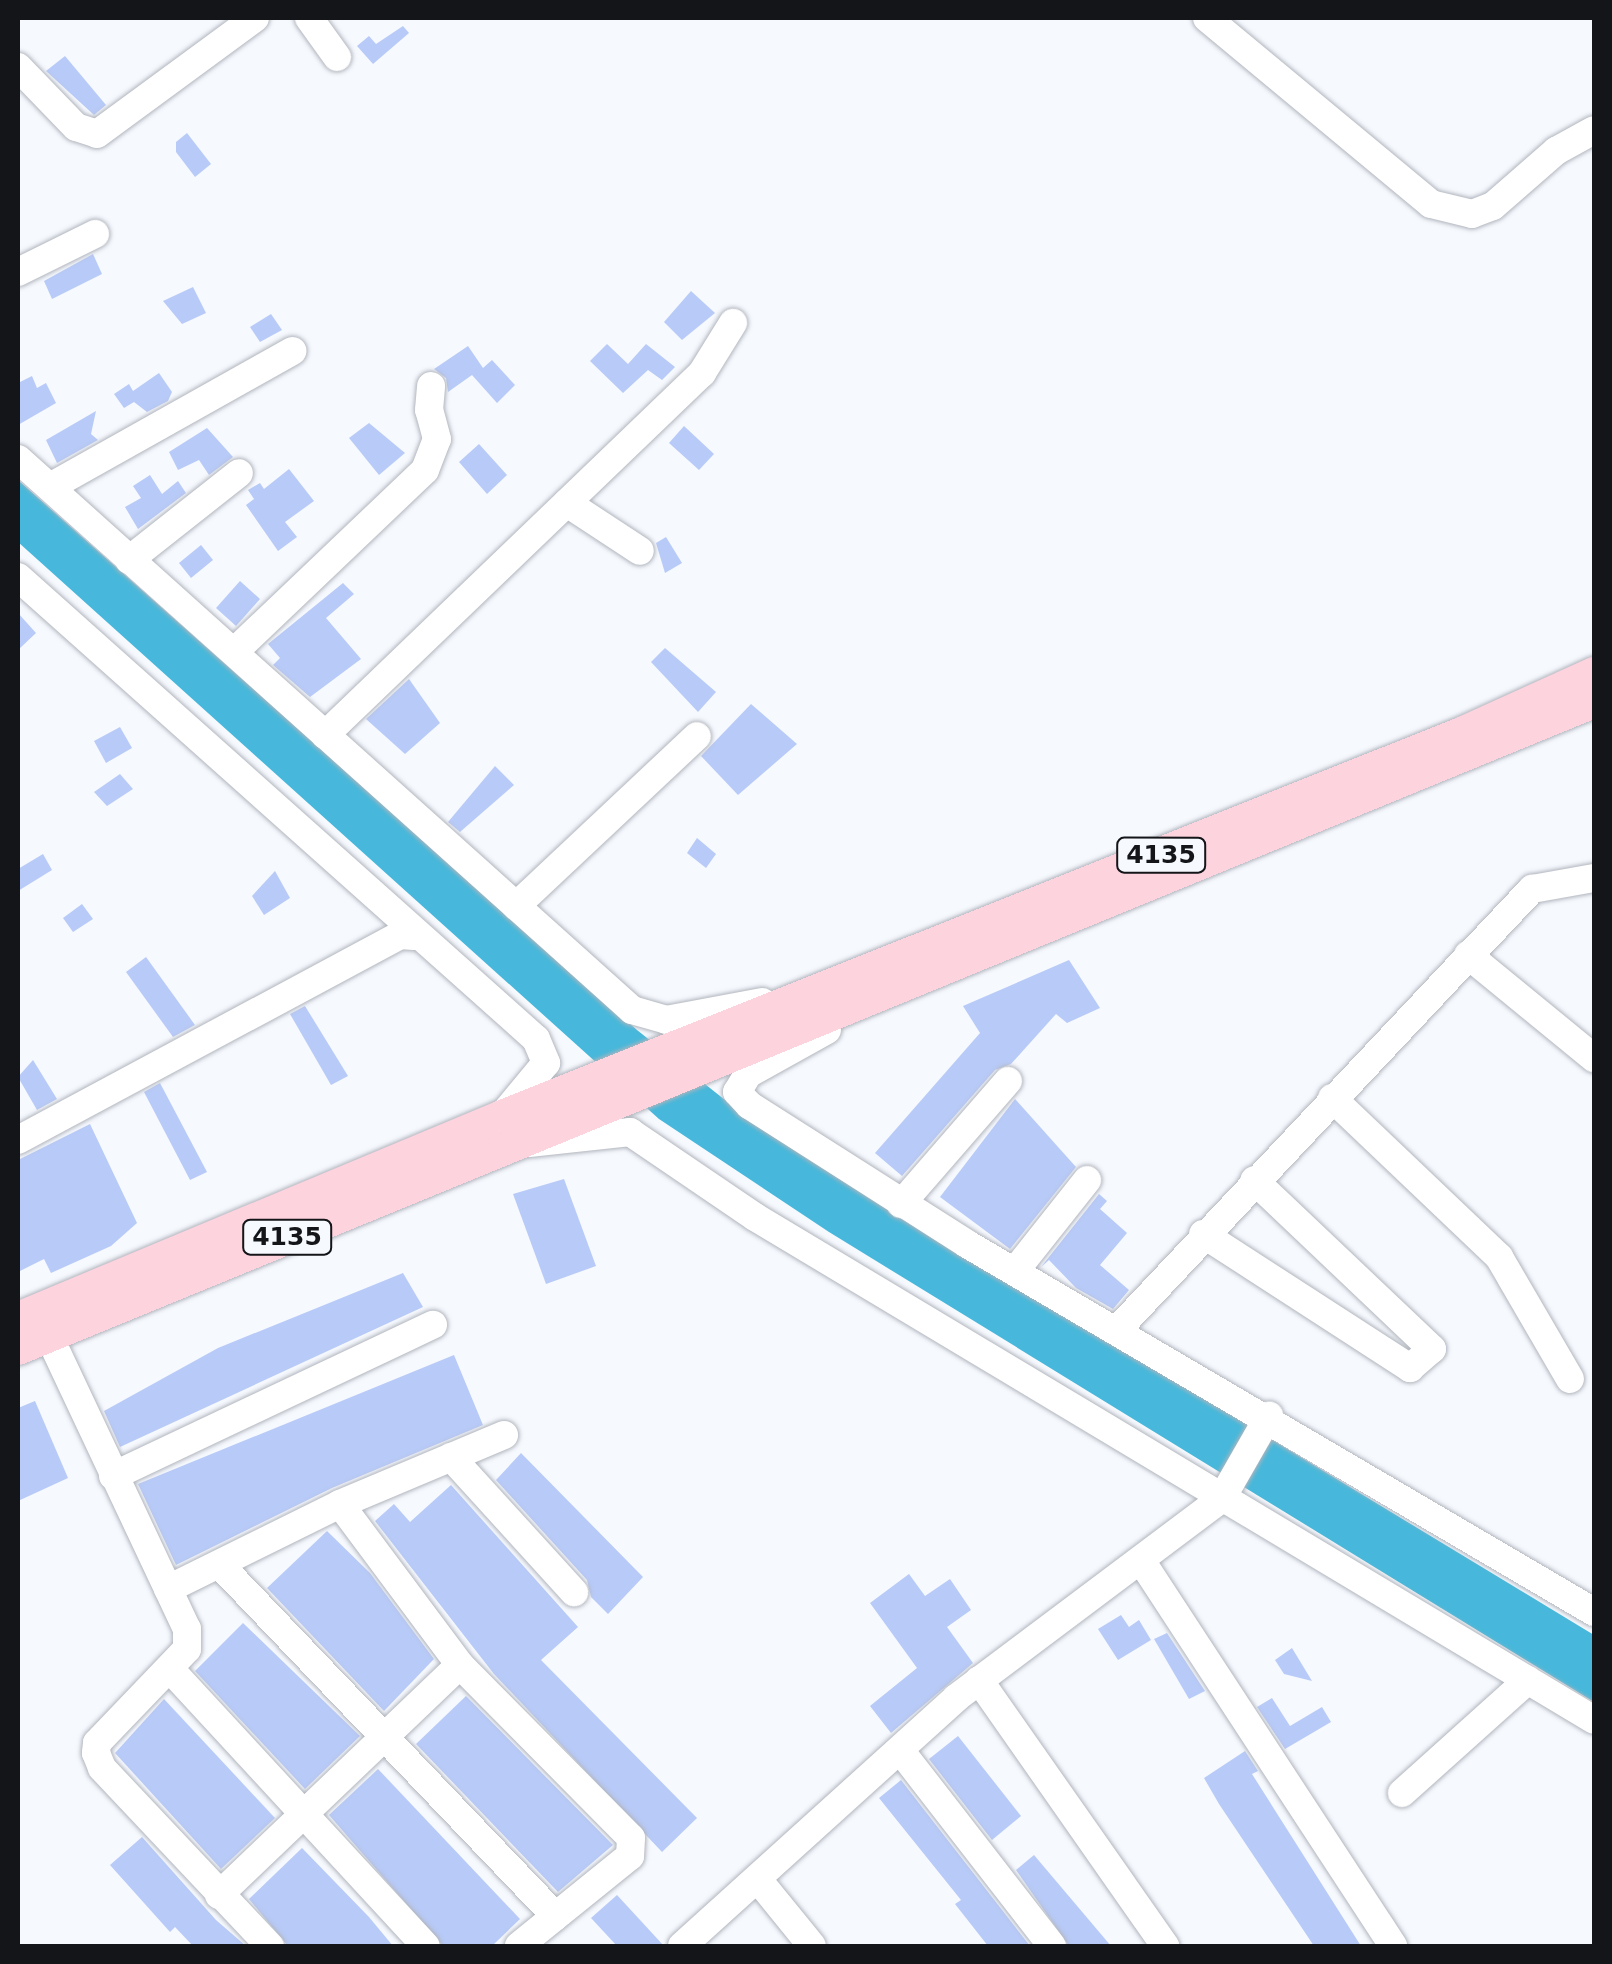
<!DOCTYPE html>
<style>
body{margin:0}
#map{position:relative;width:1612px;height:1964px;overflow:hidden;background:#f6f9fe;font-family:"DejaVu Sans",sans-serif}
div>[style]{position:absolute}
.water>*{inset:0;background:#47b8db}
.building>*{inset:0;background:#b8caf7}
.roads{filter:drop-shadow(0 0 2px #b1b5bd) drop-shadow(0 0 2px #b1b5bd)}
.minor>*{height:28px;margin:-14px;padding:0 14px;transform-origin:14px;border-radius:14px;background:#fff}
.major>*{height:32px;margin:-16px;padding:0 16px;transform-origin:16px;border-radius:16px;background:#fdd3de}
span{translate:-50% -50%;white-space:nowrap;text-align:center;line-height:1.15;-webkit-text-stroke:10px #f6f9fe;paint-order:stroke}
.shield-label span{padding:2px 8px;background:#f6f9fe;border:2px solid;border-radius:8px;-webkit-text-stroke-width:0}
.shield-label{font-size:25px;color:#141518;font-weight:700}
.frame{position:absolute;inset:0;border:20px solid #141518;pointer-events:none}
</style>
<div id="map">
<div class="water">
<i style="clip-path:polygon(18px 480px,637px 1030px,725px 1100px,817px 1164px,1594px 1635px,1594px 1702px,829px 1232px,659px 1119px,18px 542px)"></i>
</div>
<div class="building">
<i style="clip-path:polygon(403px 26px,409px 33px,373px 64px,357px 46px,369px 36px,376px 44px)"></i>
<i style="clip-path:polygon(65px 56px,106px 105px,94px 115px,46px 71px)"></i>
<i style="clip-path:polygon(187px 133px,211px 164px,195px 177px,176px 152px,176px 142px)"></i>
<i style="clip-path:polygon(93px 254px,102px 274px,52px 299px,44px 281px)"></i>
<i style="clip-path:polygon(193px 287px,206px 313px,182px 324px,163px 301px)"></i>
<i style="clip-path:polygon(691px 291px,715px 313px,682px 340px,664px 322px)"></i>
<i style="clip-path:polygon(271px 314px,282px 330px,260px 342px,250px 327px)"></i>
<i style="clip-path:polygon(607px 344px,628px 364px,646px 344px,675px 367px,662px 380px,648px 370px,623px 393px,590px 361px)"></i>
<i style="clip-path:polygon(468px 346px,483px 368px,492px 360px,515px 385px,497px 403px,472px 375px,448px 392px,446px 378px,434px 369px)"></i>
<i style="clip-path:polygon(159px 373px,172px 392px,168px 401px,147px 412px,134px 402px,124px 408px,114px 394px,129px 384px,133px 391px)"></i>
<i style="clip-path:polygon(32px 376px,37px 388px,46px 383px,56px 403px,18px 425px,18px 383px)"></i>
<i style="clip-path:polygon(96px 411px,91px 434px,98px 440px,57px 463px,46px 440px)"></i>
<i style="clip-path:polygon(369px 423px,405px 453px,379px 475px,349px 438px)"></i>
<i style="clip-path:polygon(684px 426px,714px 454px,699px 470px,669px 443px)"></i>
<i style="clip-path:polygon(207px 428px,233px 457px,209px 475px,199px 460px,178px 470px,169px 452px)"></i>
<i style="clip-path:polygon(479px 444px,507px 475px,487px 494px,459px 462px)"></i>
<i style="clip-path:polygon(289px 469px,314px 501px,285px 522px,297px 537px,278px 551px,246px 505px,254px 499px,248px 490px,260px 483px,264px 489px)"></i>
<i style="clip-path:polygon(150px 475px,162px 494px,178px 481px,186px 493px,138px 529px,125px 507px,141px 498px,133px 486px)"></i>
<i style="clip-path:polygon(666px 537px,682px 563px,665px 573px,656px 543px)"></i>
<i style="clip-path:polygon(201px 545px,213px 560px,191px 578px,179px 563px)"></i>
<i style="clip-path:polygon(240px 581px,260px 599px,236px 626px,216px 608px)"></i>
<i style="clip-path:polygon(343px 583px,354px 594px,326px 618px,361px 659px,310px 697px,273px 665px,280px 658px,268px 644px)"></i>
<i style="clip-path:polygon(18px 613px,36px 633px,18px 650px)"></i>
<i style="clip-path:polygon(665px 648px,716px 692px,698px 712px,651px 662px)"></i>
<i style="clip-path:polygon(409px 679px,440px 723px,405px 754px,366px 719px)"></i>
<i style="clip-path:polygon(751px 704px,797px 744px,738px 795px,701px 756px)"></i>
<i style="clip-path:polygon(120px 727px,132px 748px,106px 763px,94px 741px)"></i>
<i style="clip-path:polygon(495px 766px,514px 785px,460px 832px,448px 822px)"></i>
<i style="clip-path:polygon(120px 774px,133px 789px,107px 806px,94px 792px)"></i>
<i style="clip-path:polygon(697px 838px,716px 854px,706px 868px,687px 853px)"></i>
<i style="clip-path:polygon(43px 854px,52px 870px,18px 891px,18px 869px)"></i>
<i style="clip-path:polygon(275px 871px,290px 898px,264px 915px,252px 896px)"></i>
<i style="clip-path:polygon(82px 904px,93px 919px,73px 932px,63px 918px)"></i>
<i style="clip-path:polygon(146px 957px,195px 1025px,173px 1037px,126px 972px)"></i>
<i style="clip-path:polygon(1069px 960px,1100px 1008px,1067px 1023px,1056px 1014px,1011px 1064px,995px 1070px,902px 1176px,875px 1153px,980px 1033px,963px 1006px)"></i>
<i style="clip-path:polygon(305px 1006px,348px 1076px,331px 1085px,290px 1014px)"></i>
<i style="clip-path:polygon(33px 1060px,57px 1099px,37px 1110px,18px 1077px)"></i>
<i style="clip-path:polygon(160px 1083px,207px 1172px,190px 1180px,144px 1092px)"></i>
<i style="clip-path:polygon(1015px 1099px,1076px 1167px,1010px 1249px,940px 1197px)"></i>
<i style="clip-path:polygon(90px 1124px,137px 1223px,111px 1246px,51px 1273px,44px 1259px,18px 1272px,18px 1160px)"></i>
<i style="clip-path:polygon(564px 1179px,596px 1266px,546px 1284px,513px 1194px)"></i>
<i style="clip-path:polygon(1099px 1194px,1107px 1201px,1100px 1209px,1127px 1233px,1100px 1265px,1129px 1290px,1113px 1309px,1076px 1288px,1049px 1260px,1041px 1267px)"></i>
<i style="clip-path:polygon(403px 1273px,423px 1307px,120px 1447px,104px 1411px,218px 1348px)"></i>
<i style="clip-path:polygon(454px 1355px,483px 1425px,332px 1488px,176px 1565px,138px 1484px)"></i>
<i style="clip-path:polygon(35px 1401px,68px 1478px,18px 1501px,18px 1408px)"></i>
<i style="clip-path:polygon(521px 1453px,643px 1577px,608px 1614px,591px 1597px,587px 1580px,496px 1480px)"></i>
<i style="clip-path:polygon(451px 1485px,578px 1627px,541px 1660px,697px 1818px,662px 1852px,494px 1674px,375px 1521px,394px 1504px,410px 1522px)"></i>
<i style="clip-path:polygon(327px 1531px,370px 1573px,434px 1659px,384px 1711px,267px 1588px)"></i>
<i style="clip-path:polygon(909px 1574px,925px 1596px,950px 1579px,971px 1610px,947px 1627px,973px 1663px,891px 1733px,870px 1706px,917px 1668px,870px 1603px)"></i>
<i style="clip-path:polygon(1121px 1615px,1129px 1627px,1139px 1620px,1151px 1640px,1118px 1660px,1098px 1629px)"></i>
<i style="clip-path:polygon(243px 1623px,360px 1736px,305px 1789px,195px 1671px)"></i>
<i style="clip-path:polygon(1167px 1633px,1205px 1691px,1189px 1699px,1154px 1639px)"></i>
<i style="clip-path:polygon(1292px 1648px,1312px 1681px,1284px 1674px,1275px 1660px)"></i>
<i style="clip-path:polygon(466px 1696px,613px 1845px,558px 1892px,416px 1744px)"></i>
<i style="clip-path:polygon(1272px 1698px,1290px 1726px,1322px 1707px,1331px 1722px,1285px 1749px,1257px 1707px)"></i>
<i style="clip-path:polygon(164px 1699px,275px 1818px,221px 1869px,115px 1753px)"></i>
<i style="clip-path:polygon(958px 1736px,1021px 1816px,992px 1840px,929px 1759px)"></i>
<i style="clip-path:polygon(1245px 1751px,1258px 1771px,1252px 1774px,1361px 1946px,1314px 1946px,1219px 1804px,1204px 1778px)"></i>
<i style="clip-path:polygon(378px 1769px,520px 1919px,492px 1946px,443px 1946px,329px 1815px)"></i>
<i style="clip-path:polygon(901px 1780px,1030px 1946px,988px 1946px,955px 1904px,961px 1900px,879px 1798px)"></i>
<i style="clip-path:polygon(142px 1837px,216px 1920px,246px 1946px,193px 1946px,175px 1927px,170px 1932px,110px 1865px)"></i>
<i style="clip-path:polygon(302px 1848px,369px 1917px,393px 1946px,287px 1945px,249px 1899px)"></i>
<i style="clip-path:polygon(1034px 1855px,1111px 1946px,1069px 1946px,1016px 1870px)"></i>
<i style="clip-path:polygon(617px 1895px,664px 1946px,617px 1946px,591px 1918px)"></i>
</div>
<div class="roads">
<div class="minor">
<i style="left:309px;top:18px;width:48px;rotate:54.3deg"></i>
<i style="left:1207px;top:18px;width:291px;rotate:39.7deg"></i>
<i style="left:1431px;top:204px;width:42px;rotate:13.7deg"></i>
<i style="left:1472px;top:214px;width:22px;rotate:-21deg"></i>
<i style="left:1493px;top:206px;width:84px;rotate:-41.1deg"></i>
<i style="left:1556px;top:151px;width:43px;rotate:-28.9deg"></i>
<i style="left:18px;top:67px;width:83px;rotate:46deg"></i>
<i style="left:76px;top:127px;width:22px;rotate:18deg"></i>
<i style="left:97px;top:134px;width:196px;rotate:-36.3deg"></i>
<i style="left:18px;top:272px;width:86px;rotate:-26.3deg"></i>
<i style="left:18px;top:459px;width:825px;rotate:41.9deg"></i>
<i style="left:632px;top:1010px;width:35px;rotate:16deg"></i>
<i style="left:666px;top:1020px;width:98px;rotate:-10.6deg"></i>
<i style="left:50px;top:487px;width:278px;rotate:-29.3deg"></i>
<i style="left:567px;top:503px;width:87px;rotate:33.3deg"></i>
<i style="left:129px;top:560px;width:140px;rotate:-38.3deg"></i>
<i style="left:18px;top:577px;width:694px;rotate:41.73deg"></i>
<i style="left:536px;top:1039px;width:26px;rotate:67deg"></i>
<i style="left:546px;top:1063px;width:69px;rotate:129.7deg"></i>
<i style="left:235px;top:651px;width:262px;rotate:-43.6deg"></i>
<i style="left:425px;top:470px;width:33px;rotate:-69deg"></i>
<i style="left:437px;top:439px;width:30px;rotate:-105deg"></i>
<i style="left:429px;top:410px;width:24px;rotate:-85deg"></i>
<i style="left:325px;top:735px;width:523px;rotate:-43.84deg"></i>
<i style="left:702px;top:373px;width:59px;rotate:-58.2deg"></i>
<i style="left:516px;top:906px;width:248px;rotate:-43.2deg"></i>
<i style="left:1468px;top:955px;width:163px;rotate:39.3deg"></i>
<i style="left:827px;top:1030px;width:90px;rotate:150.9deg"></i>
<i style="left:748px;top:1074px;width:21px;rotate:121deg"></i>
<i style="left:737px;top:1092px;width:18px;rotate:47deg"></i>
<i style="left:749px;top:1105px;width:259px;rotate:32.5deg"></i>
<i style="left:967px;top:1244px;width:727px;rotate:30.41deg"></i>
<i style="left:1332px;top:1098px;width:231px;rotate:43.6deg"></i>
<i style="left:1499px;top:1257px;width:141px;rotate:59.8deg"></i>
<i style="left:18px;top:1140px;width:434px;rotate:-28.2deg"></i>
<i style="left:400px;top:935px;width:14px;rotate:4deg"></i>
<i style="left:529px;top:1143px;width:102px;rotate:-6.2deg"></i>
<i style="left:630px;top:1132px;width:151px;rotate:34.2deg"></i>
<i style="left:755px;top:1217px;width:978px;rotate:30.94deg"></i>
<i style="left:901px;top:1204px;width:163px;rotate:-49deg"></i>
<i style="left:1203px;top:1234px;width:247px;rotate:32.9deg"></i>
<i style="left:1410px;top:1368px;width:29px;rotate:-41deg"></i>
<i style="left:1432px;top:1349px;width:245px;rotate:-136.5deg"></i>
<i style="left:1015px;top:1271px;width:116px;rotate:-51.6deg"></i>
<i style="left:1117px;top:1330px;width:606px;rotate:-46.74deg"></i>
<i style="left:1532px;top:889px;width:63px;rotate:-10.1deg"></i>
<i style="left:49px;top:1336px;width:324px;rotate:64.8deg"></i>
<i style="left:187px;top:1629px;width:20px;rotate:90deg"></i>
<i style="left:187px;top:1649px;width:130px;rotate:133.8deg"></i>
<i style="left:97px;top:1743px;width:10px;rotate:96deg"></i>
<i style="left:96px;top:1753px;width:16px;rotate:68deg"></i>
<i style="left:102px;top:1768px;width:245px;rotate:46.7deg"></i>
<i style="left:451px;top:1457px;width:183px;rotate:47.7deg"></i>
<i style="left:113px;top:1476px;width:354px;rotate:-25.3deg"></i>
<i style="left:340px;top:1504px;width:178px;rotate:-22.8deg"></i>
<i style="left:1142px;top:1562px;width:459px;rotate:56.8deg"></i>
<i style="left:220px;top:1565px;width:486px;rotate:46.3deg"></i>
<i style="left:168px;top:1589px;width:192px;rotate:-26.3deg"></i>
<i style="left:340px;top:1504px;width:201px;rotate:53.3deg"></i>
<i style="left:460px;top:1665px;width:243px;rotate:45.3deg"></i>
<i style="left:631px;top:1838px;width:18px;rotate:93deg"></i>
<i style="left:630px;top:1856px;width:143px;rotate:141deg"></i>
<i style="left:170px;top:1669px;width:377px;rotate:47.3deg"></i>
<i style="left:979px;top:1680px;width:325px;rotate:55deg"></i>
<i style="left:900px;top:1750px;width:248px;rotate:52.2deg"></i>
<i style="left:1402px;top:1793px;width:169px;rotate:-41.9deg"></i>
<i style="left:760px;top:1882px;width:82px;rotate:50.9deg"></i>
<i style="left:219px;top:1895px;width:333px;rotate:-43.7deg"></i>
<i style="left:682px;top:1946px;width:370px;rotate:-42.1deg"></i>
<i style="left:956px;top:1698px;width:333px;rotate:-36.9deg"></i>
<i style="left:1222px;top:1498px;width:95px;rotate:-60.2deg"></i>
</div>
<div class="major">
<i style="left:18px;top:1318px;width:524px;rotate:-22.65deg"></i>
<i style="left:502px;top:1116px;width:1036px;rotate:-21.76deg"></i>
<i style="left:1464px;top:732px;width:143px;rotate:-24.4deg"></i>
<i style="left:18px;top:1349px;width:1704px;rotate:-22.32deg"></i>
</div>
</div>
<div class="shield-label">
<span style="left:1161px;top:855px">4135</span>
<span style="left:287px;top:1237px">4135</span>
</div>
<div class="frame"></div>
</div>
